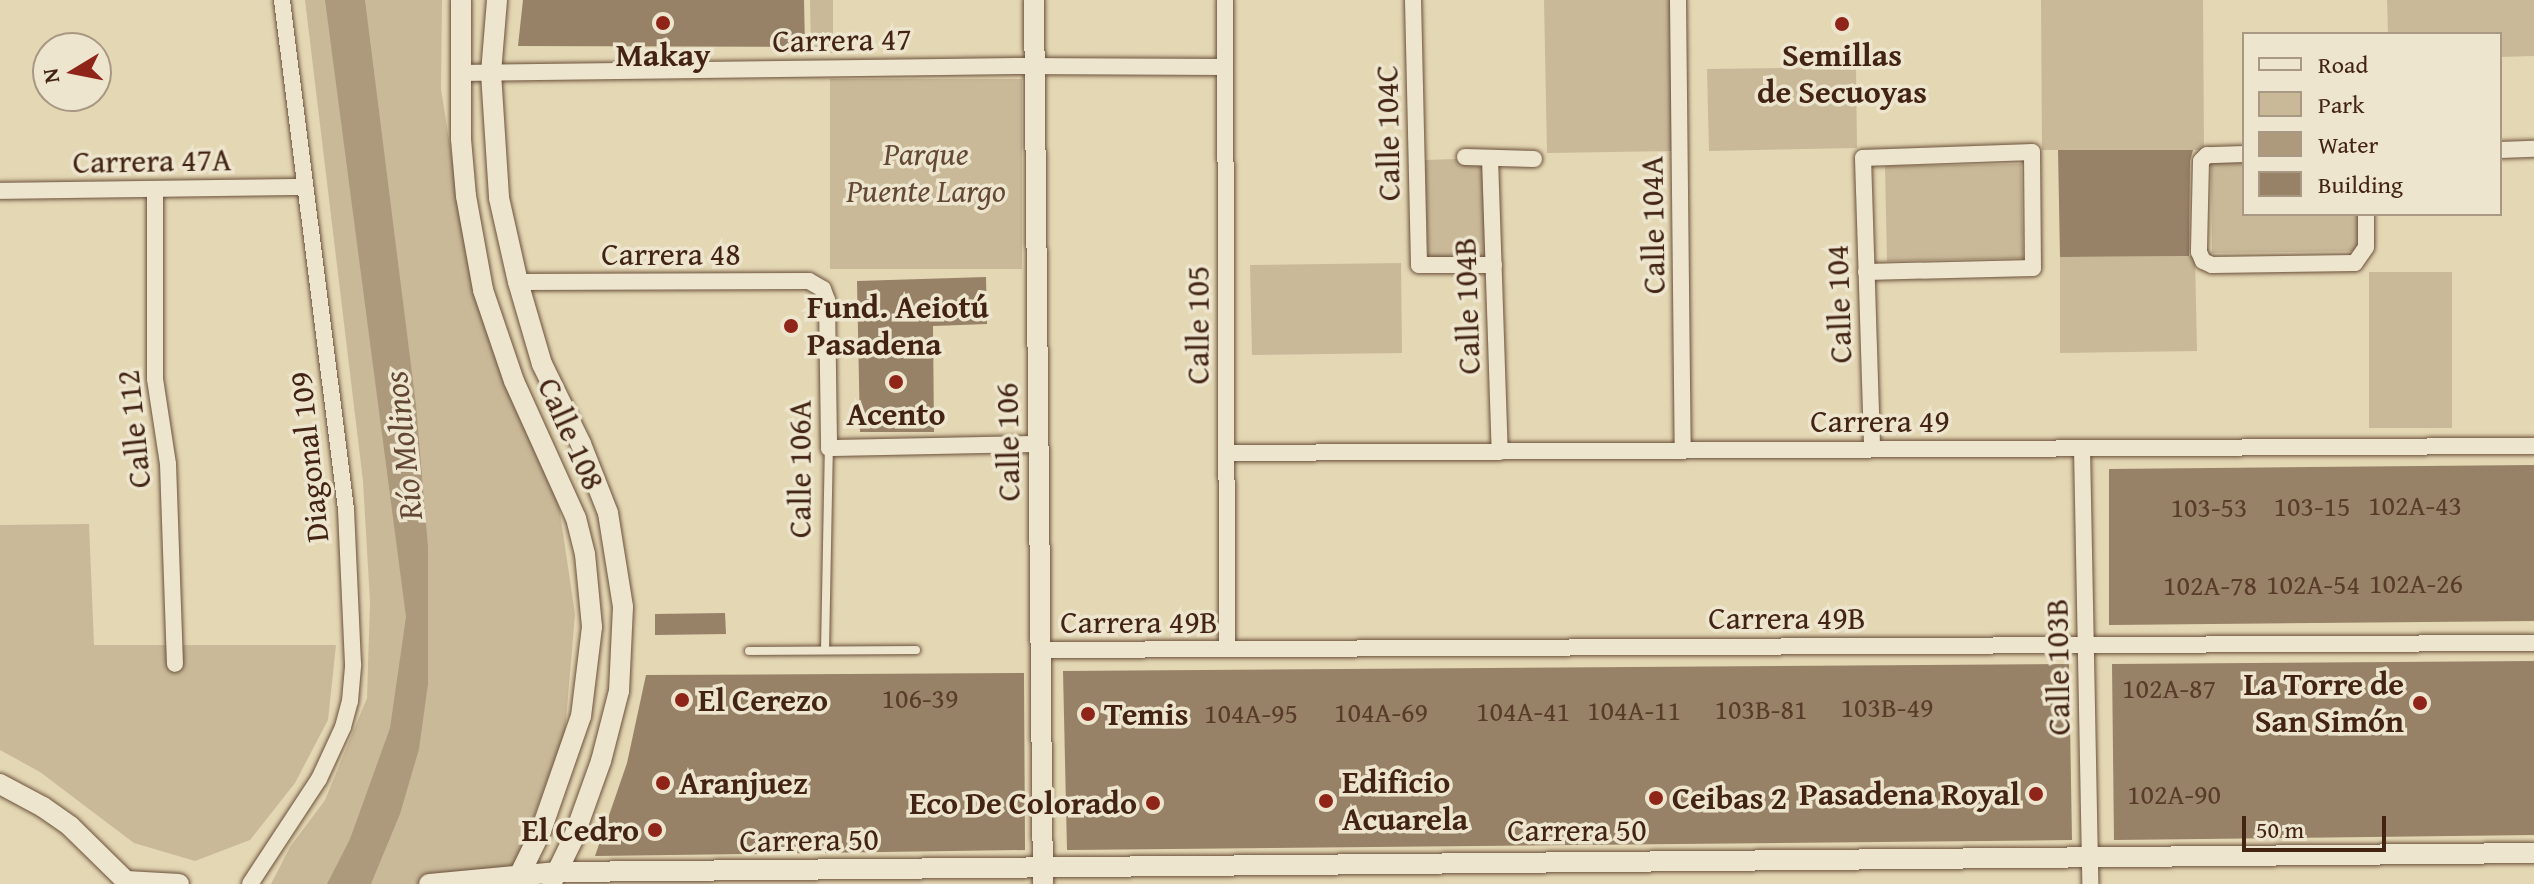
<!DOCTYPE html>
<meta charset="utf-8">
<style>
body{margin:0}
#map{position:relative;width:2534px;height:884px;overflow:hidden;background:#e4d7b4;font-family:"Gentium Book Plus",serif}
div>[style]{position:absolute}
.green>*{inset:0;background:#c9b999}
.water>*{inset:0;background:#ad9a7d}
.building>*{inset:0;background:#978167}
.roads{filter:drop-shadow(0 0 2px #6b513b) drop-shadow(0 0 2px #6b513b)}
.service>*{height:8px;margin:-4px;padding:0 4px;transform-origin:4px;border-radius:4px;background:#ede5ce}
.minor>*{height:16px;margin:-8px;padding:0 8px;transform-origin:8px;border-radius:8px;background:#ede5ce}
.tertiary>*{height:20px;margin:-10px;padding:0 10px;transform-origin:10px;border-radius:10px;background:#ede5ce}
.dots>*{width:22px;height:22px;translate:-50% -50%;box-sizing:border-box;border:4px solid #ede5ce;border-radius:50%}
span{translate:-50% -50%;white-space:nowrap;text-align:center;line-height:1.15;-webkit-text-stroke:7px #ede5ce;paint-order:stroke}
.number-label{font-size:28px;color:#583b28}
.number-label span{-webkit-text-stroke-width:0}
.street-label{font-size:32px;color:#432413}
.poi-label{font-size:32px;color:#432413;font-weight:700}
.left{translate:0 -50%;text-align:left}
.right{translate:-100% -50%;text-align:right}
.park-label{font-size:32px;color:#644934;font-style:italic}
.water-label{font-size:34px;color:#634733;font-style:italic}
.legend{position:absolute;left:2242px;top:32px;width:260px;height:184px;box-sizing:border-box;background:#ede5ce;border:2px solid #a99883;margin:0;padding:10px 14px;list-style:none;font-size:24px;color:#432413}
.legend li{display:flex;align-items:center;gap:16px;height:40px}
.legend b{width:40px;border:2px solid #a99883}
.north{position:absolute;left:32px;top:32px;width:80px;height:80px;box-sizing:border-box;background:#ede5ce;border:2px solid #a99883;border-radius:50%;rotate:260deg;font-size:22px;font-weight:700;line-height:32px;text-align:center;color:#432413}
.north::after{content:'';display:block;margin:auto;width:28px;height:36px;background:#8f2418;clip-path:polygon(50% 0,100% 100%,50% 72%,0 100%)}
.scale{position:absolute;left:2242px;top:816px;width:144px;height:36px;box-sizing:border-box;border:4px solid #432413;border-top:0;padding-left:10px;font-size:24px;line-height:28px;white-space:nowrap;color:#432413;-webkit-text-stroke:6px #ede5ce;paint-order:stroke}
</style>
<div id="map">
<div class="green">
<i style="clip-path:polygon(305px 0,442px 0,441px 89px,461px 216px,557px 493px,575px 614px,565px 732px,517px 862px,501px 884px,271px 884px,290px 847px,325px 800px,367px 698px,370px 602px,363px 481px)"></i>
<i style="clip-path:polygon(810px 0,833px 0,833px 53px,811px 52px)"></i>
<i style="clip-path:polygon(1544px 0,1671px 0,1673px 151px,1547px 153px)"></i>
<i style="clip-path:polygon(2041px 0,2203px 0,2204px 150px,2042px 150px)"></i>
<i style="clip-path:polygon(2387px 0,2534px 0,2534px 56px,2500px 57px,2500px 34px,2388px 34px)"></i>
<i style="clip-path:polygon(1856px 67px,1857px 148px,1709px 151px,1707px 69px)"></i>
<i style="clip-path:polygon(830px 79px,1022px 79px,1022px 269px,830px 269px)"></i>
<i style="clip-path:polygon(1488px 158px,1491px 257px,1428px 259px,1425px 160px)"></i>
<i style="clip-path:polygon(2211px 162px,2244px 162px,2244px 214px,2360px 214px,2360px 251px,2212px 253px)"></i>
<i style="clip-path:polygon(2021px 164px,2023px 258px,1887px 261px,1885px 166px)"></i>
<i style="clip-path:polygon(2195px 256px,2197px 351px,2060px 353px,2060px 257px)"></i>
<i style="clip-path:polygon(1401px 263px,1402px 353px,1252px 355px,1250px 265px)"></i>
<i style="clip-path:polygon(2369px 272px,2452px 272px,2452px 428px,2369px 428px)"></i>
<i style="clip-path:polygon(89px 524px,94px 645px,336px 645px,328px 720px,295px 783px,250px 840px,195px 861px,134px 843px,40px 772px,0 750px,0 525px)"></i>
</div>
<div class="water">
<i style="clip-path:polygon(325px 0,365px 0,416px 405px,428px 547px,428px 684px,419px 749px,400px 814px,371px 884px,327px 884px,350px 839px,390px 728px,406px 617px)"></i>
</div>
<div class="building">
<i style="clip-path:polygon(523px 0,804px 0,805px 47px,518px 46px)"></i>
<i style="clip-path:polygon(2058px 150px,2193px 150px,2190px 161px,2189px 256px,2060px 257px)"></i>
<i style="clip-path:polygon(986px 277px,987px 324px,933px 326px,934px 432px,860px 432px,857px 281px)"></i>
<i style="clip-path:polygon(2534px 465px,2534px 621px,2109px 625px,2109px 469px)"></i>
<i style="clip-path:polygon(725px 613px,726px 634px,655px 635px,655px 614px)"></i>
<i style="clip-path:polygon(2534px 661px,2534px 835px,2114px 840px,2112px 664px)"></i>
<i style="clip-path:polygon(2069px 664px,2072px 840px,1067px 850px,1063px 671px)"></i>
<i style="clip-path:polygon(1024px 673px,1025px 850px,595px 856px,627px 763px,646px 675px)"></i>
</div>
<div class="roads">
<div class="service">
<i style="left:825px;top:650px;width:202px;rotate:-88.9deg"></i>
<i style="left:749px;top:651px;width:167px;rotate:-0.3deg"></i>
</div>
<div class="minor">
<i style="left:1225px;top:0;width:649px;rotate:89.82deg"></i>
<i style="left:1413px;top:0;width:265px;rotate:88.7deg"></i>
<i style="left:1419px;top:265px;width:75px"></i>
<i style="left:1678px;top:0;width:450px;rotate:89.4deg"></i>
<i style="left:459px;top:73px;width:558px;rotate:-0.72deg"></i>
<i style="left:1017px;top:66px;width:208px;rotate:0.3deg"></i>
<i style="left:2500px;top:150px;width:34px;rotate:-2deg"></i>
<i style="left:2244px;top:154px;width:37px;rotate:178deg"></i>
<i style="left:2207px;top:155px;width:8px;rotate:135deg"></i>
<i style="left:2201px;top:161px;width:91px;rotate:91.3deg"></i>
<i style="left:2199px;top:252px;width:10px;rotate:66deg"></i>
<i style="left:2203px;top:261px;width:10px;rotate:24deg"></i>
<i style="left:2212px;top:265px;width:143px;rotate:-0.8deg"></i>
<i style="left:2355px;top:263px;width:19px;rotate:-55deg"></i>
<i style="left:2366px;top:247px;width:33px;rotate:-90deg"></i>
<i style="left:1465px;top:157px;width:69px;rotate:1.7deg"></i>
<i style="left:1490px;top:158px;width:294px;rotate:88.1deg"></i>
<i style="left:155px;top:189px;width:190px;rotate:90deg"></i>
<i style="left:155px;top:379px;width:86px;rotate:81.3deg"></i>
<i style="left:168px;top:464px;width:200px;rotate:88deg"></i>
<i style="left:0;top:191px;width:305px;rotate:-0.8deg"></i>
<i style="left:1866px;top:272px;width:167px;rotate:-1.4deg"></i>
<i style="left:2033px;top:268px;width:116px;rotate:-90.5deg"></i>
<i style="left:2032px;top:152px;width:169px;rotate:178deg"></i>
<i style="left:1863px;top:158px;width:291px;rotate:88.2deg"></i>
<i style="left:518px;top:282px;width:291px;rotate:-0.2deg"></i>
<i style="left:809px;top:281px;width:16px;rotate:30deg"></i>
<i style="left:823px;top:289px;width:12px;rotate:70deg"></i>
<i style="left:827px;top:300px;width:148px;rotate:89.2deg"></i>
<i style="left:829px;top:448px;width:209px;rotate:-1.1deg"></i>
<i style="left:2082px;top:448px;width:436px;rotate:88.9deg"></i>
<i style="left:1226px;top:453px;width:1308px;rotate:-0.31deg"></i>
<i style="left:1040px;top:650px;width:1494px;rotate:-0.27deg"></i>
<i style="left:250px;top:884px;width:126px;rotate:-56.7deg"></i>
<i style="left:319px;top:779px;width:57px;rotate:-65.2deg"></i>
<i style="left:343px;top:727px;width:27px;rotate:-75deg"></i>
<i style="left:350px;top:701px;width:37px;rotate:-85deg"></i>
<i style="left:353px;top:664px;width:155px;rotate:-92.6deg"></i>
<i style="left:346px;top:509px;width:513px;rotate:-97.17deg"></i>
</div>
<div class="tertiary">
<i style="left:461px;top:0;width:139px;rotate:90deg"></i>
<i style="left:461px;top:139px;width:57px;rotate:85deg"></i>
<i style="left:466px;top:196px;width:96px;rotate:79.7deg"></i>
<i style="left:483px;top:290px;width:96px;rotate:71.2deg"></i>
<i style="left:514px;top:381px;width:150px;rotate:65.7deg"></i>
<i style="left:576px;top:518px;width:37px;rotate:76deg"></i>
<i style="left:585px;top:554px;width:73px;rotate:84.5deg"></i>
<i style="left:592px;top:627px;width:90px;rotate:97deg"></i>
<i style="left:581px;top:716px;width:122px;rotate:109.2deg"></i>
<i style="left:541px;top:831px;width:59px;rotate:116.1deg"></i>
<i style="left:497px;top:0;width:73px;rotate:94.7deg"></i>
<i style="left:491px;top:73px;width:125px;rotate:86.3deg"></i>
<i style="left:499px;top:198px;width:86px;rotate:77.3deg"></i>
<i style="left:518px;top:282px;width:85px;rotate:73.7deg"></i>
<i style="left:542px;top:364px;width:89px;rotate:64deg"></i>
<i style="left:581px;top:444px;width:74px;rotate:68.6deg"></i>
<i style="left:608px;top:513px;width:95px;rotate:80.9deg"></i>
<i style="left:623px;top:607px;width:84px;rotate:92.7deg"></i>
<i style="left:619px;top:691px;width:72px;rotate:104.4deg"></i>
<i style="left:601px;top:761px;width:83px;rotate:109.7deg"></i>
<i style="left:573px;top:839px;width:48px;rotate:116deg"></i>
<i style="left:1034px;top:0;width:884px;rotate:89.42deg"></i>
<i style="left:0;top:784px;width:49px;rotate:28.1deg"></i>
<i style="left:43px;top:807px;width:33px;rotate:35deg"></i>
<i style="left:70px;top:826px;width:78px;rotate:44.5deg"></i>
<i style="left:126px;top:881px;width:53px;rotate:3.2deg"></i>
<i style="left:429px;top:884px;width:130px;rotate:-5.3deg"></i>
<i style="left:558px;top:872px;width:1976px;rotate:-0.55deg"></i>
</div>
</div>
<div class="dots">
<i style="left:663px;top:23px;background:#8f2418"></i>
<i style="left:1842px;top:24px;background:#8f2418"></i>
<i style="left:791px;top:326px;background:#8f2418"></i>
<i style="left:896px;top:382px;background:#8f2418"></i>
<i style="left:682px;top:700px;background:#8f2418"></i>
<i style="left:2420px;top:703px;background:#8f2418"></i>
<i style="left:1088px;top:714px;background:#8f2418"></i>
<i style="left:663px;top:783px;background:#8f2418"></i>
<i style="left:2036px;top:794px;background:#8f2418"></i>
<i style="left:1656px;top:798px;background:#8f2418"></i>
<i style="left:1326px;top:801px;background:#8f2418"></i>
<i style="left:1153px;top:803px;background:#8f2418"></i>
<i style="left:655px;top:830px;background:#8f2418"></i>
</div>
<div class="number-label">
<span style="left:2415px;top:505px">102A-43</span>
<span style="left:2312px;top:506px">103-15</span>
<span style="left:2209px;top:507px">103-53</span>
<span style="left:2416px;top:583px">102A-26</span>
<span style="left:2313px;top:584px">102A-54</span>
<span style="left:2210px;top:585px">102A-78</span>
<span style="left:2169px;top:688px">102A-87</span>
<span style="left:920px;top:698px">106-39</span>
<span style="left:1887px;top:707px">103B-49</span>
<span style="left:1761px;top:709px">103B-81</span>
<span style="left:1634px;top:710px">104A-11</span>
<span style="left:1523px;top:711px">104A-41</span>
<span style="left:1381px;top:712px">104A-69</span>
<span style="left:1251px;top:713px">104A-95</span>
<span style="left:2174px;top:794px">102A-90</span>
</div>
<div class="street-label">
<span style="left:842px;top:40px;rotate:-1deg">Carrera 47</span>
<span style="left:1388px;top:133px;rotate:-91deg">Calle 104C</span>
<span style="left:152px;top:161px;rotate:-1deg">Carrera 47A</span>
<span style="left:1653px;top:225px;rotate:-91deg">Calle 104A</span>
<span style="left:671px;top:254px">Carrera 48</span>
<span style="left:1839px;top:304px;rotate:-92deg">Calle 104</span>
<span style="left:1467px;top:306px;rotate:-92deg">Calle 104B</span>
<span style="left:1198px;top:325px;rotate:-90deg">Calle 105</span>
<span style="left:1880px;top:421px">Carrera 49</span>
<span style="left:134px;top:429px;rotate:-96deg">Calle 112</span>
<span style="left:571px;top:434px;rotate:66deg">Calle 108</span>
<span style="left:1008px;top:442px;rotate:-91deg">Calle 106</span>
<span style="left:309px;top:457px;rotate:-96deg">Diagonal 109</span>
<span style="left:800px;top:469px;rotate:-90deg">Calle 106A</span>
<span style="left:1787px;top:618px">Carrera 49B</span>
<span style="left:1139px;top:622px">Carrera 49B</span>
<span style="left:2058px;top:667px;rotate:-91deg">Calle 103B</span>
<span style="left:1577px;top:830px">Carrera 50</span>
<span style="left:809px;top:840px;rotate:-1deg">Carrera 50</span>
</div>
<div class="poi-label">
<span style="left:663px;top:55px">Makay</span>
<span style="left:1842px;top:74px">Semillas<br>de Secuoyas</span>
<span class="left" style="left:807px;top:326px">Fund. Aeiotú<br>Pasadena</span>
<span style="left:896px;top:414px">Acento</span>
<span class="right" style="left:2404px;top:703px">La Torre de<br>San Simón</span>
<span class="left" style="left:698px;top:700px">El Cerezo</span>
<span class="left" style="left:1104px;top:714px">Temis</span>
<span class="left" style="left:679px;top:783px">Aranjuez</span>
<span class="left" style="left:1342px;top:801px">Edificio<br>Acuarela</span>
<span class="right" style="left:2020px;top:794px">Pasadena Royal</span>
<span class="left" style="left:1672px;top:798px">Ceibas 2</span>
<span class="right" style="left:1137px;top:803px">Eco De Colorado</span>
<span class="right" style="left:639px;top:830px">El Cedro</span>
</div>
<div class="park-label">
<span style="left:926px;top:173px">Parque<br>Puente Largo</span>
</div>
<div class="water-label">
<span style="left:402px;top:446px;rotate:-96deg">Río Molinos</span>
</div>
<ul class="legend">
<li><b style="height:10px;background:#ede5ce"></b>Road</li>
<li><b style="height:22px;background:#c9b999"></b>Park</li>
<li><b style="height:22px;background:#ad9a7d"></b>Water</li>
<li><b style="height:22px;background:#978167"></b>Building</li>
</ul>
<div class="north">N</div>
<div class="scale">50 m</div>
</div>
